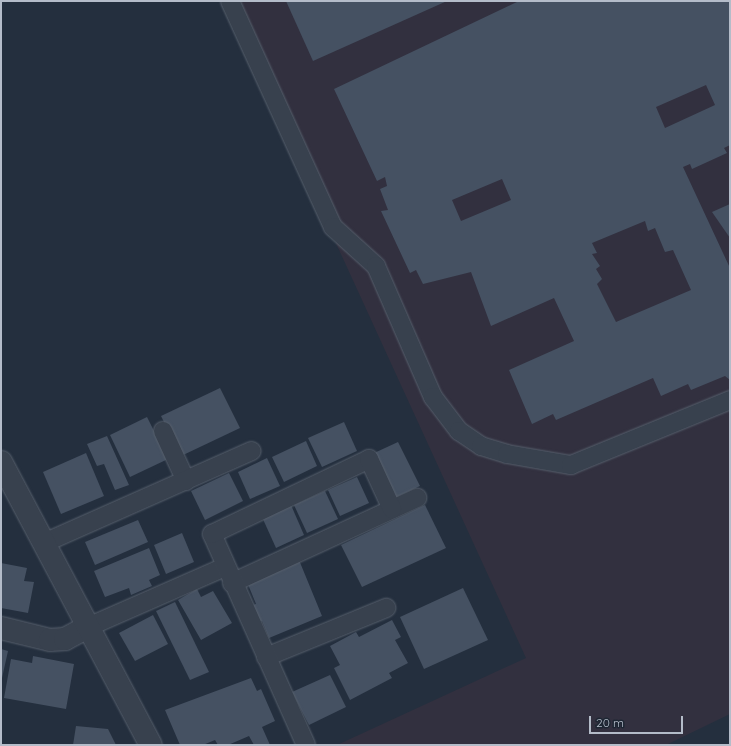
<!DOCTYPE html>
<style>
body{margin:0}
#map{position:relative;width:731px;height:746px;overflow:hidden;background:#242f3e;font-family:Quicksand,sans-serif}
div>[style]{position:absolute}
.medical>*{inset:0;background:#32303f}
.building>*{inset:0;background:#455162}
.roads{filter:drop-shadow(0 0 1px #565f6c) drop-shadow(0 0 1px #565f6c)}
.service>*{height:18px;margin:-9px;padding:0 9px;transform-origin:9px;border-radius:9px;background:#38414e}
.minor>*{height:22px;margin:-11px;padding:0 11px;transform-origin:11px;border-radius:11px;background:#38414e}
.tertiary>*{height:22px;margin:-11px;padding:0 11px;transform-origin:11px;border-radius:11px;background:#38414e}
span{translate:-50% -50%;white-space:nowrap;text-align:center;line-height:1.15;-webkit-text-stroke:3.5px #1d2633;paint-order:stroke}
.frame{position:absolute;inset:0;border:2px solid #b4bcc9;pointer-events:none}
.scale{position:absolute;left:589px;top:716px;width:94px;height:18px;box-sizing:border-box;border:2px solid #b4bcc9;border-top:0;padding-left:5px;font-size:12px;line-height:14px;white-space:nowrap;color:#b4bcc9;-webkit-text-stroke:3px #1d2633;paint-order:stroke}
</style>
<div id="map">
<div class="medical">
<i style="clip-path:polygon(225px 1px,730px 1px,730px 714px,666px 745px,337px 745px,526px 658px)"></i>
</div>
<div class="building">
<i style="clip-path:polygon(286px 1px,447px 1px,313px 61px)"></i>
<i style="clip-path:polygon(evenodd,519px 1px,730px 1px,730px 145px,724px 148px,727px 153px,692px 169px,690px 164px,683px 167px,730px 268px,730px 380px,725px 376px,691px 390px,688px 384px,661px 396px,653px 378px,556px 420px,553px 414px,532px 424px,509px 370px,574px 341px,554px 298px,491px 326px,471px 272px,423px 284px,416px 270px,410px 273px,381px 211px,388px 210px,380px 189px,387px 186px,385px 177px,377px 181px,334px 89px,519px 1px,706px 85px,715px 105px,665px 128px,656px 107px,706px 85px,519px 1px,502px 179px,511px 200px,461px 221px,452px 200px,502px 179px,519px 1px,645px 221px,648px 231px,655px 228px,665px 252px,673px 250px,691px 290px,616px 322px,597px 284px,602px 279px,596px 269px,600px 266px,592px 254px,597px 253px,592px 243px,645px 221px)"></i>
<i style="clip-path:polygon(730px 204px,730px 238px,712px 212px)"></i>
<i style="clip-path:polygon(220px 388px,240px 428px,181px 456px,161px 416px)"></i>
<i style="clip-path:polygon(147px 417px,168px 459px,130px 477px,110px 435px)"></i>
<i style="clip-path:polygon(344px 422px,357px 451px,322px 467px,308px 438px)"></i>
<i style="clip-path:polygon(107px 436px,129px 485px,115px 490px,104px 464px,97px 466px,87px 444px)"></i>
<i style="clip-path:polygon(306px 441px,317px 466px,284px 482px,272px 457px)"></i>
<i style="clip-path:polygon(398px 442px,420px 486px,394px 498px,372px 454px)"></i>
<i style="clip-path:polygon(86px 453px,104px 496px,61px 514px,43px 472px)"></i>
<i style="clip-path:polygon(267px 458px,280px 486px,250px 499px,238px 472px)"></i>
<i style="clip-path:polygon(229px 473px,243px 501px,205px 520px,191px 491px)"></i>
<i style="clip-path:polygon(357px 477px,369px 503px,340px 516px,328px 490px)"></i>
<i style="clip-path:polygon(325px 491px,338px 519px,307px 533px,294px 505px)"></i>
<i style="clip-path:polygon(291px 505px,304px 535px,276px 548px,262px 517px)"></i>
<i style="clip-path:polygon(425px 505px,446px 548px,362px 587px,341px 545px)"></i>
<i style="clip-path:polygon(138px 520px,148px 542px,95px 565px,85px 542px)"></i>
<i style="clip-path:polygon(182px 533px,194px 562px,166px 574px,154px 545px)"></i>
<i style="clip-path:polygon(149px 548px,160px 575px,149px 580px,152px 586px,131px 595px,129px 588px,105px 597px,94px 571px)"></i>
<i style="clip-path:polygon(299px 560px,322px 616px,269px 638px,262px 621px,257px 623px,249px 606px,256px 604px,247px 582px)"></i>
<i style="clip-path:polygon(1px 563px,27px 568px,24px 581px,34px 582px,28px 613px,1px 608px)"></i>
<i style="clip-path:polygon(463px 588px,488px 640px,424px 669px,400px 617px)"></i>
<i style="clip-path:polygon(197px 589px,201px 597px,213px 591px,232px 623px,201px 640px,178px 600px)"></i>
<i style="clip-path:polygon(175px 602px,209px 672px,190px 680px,156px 611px)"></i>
<i style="clip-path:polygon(153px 615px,168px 644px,135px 661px,119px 633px)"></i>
<i style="clip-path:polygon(392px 620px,401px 637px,395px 640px,408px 663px,389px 673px,392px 678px,350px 700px,334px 668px,340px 665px,330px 646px,356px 632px,359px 637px)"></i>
<i style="clip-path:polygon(1px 649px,8px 651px,2px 678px,1px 677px)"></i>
<i style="clip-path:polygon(33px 656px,74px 664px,66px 709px,4px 698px,11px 659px,32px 663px)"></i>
<i style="clip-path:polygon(330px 675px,346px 707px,309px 725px,292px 692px)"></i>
<i style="clip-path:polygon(251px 678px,257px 691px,261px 689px,275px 721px,262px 727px,270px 745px,254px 745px,249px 736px,228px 745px,218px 745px,215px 740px,203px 745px,180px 745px,165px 710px)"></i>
<i style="clip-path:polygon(76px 726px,108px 729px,116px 745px,73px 745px)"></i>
</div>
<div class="roads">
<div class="service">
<i style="left:230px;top:1px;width:248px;rotate:65.5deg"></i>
<i style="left:333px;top:227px;width:58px;rotate:42.2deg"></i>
<i style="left:376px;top:266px;width:143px;rotate:66.5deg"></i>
<i style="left:433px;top:397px;width:43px;rotate:52.6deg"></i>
<i style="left:459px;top:431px;width:27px;rotate:34deg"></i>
<i style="left:481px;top:446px;width:27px;rotate:17deg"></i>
<i style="left:507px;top:454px;width:65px;rotate:9.8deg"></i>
<i style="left:571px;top:465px;width:172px;rotate:-22.2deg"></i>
<i style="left:163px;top:431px;width:55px;rotate:65.3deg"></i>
<i style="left:44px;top:543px;width:227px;rotate:-23.9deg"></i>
<i style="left:232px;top:583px;width:204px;rotate:-24.7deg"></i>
<i style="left:88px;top:627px;width:150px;rotate:-23.7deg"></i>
<i style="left:266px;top:657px;width:130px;rotate:-22.2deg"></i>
<i style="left:306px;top:745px;width:231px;rotate:-114deg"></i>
<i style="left:212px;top:534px;width:174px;rotate:-25.5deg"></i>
<i style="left:369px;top:459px;width:55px;rotate:65.3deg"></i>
</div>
<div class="minor">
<i style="left:1px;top:628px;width:50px;rotate:13.8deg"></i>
<i style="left:50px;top:640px;width:15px;rotate:-4deg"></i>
<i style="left:65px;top:639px;width:26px;rotate:-28deg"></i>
</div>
<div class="tertiary">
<i style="left:1px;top:462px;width:320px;rotate:62.1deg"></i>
</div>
</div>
<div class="frame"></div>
<div class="scale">20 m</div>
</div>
